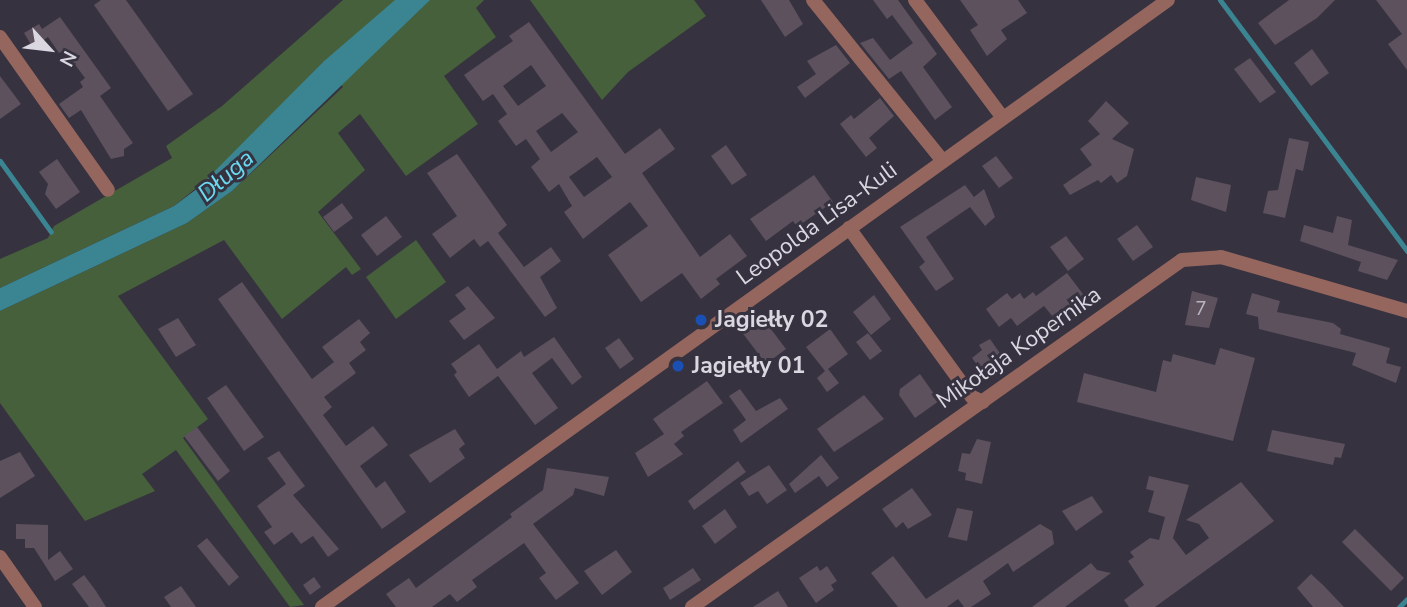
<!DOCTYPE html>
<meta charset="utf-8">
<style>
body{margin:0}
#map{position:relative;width:1407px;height:607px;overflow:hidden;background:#373240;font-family:"Nunito Sans",sans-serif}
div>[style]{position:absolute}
.green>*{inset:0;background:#45603a}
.water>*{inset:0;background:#3b8492}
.stream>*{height:5px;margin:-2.5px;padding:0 2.5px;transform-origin:2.5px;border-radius:2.5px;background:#3b8492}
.building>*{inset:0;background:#5c515d}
.street>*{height:14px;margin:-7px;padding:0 7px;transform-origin:7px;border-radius:7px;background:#94665e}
.dots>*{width:19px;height:19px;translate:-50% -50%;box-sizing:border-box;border:4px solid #373240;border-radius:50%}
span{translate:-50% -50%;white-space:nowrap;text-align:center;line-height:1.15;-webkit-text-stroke:6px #373240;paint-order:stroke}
.number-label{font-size:19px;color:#bab6bf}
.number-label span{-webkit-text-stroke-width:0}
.street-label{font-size:23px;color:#dad7e0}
.poi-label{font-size:23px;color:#dad7e0;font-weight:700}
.left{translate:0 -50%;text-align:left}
.water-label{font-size:24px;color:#6bdaf0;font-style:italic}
.north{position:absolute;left:14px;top:14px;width:70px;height:70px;-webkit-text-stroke:5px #373240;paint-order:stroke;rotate:117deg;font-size:19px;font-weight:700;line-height:28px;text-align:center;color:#dad7e0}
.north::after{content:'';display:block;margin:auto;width:24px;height:32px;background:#dad7e0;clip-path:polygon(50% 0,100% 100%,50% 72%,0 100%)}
</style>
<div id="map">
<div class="green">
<i style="clip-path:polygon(343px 0,484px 0,476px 8px,496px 37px,444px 76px,478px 124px,406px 176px,360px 114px,338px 133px,365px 170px,318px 212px,361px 269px,352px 275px,346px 267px,282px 319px,224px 240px,118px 296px,208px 419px,183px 438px,304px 605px,290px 607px,176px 450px,142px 474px,155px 491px,85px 521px,0 403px,0 311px,187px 223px,232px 191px,343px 87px,323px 62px,217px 171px,174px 206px,0 288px,0 259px,48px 238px,54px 226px,172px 158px,166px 146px,222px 106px)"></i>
<i style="clip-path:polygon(530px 0,694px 0,706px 16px,628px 72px,602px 100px)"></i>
<i style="clip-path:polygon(416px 240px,446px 282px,396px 319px,366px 277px)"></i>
</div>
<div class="water">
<i style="clip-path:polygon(395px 0,430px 0,232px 191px,187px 223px,0 311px,0 288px,174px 206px,198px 188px,323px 62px)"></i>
</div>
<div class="stream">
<i style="left:1220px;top:0;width:313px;rotate:53.3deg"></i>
<i style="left:0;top:161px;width:87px;rotate:54.3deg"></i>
<i style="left:1399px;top:607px;width:11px;rotate:-45deg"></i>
</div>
<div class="building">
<i style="clip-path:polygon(101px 0,126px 0,193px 94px,168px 111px,94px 5px)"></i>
<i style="clip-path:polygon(761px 0,789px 0,803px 24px,785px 37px)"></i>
<i style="clip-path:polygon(873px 0,898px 0,937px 54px,923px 67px,952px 107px,935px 120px,901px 71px,889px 79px,860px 43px,873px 38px,890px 60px,913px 43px,892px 15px,887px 19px)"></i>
<i style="clip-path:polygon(960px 0,1018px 0,1027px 13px,1001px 30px,1007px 39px,987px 56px,970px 30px,978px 25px)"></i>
<i style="clip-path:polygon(1289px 0,1335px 0,1317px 18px,1275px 45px,1258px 23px)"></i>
<i style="clip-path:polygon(1376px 0,1407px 0,1407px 70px,1388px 44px,1402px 34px)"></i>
<i style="clip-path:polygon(60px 17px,111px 88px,100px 96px,133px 143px,124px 149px,124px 156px,111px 159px,81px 110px,69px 118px,59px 104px,83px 87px,80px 82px,85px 78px,64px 50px,59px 53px,48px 37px,33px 48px,24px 33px,39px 24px,42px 29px)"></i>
<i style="clip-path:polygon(evenodd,529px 22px,625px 154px,660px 128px,675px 149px,642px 173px,700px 257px,730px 234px,747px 256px,716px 279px,720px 284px,701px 299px,682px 273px,641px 302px,608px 255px,648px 226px,630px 202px,583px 239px,564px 212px,572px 206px,559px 184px,549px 192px,531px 167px,540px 159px,526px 139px,516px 146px,498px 121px,507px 114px,493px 94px,483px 101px,464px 75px,513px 41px,509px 36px,529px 22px,531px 65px,546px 86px,518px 106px,503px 86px,531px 65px,529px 22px,562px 113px,578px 132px,551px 152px,536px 131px,562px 113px,529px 22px,597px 157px,612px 177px,584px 197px,569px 177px,597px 157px)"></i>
<i style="clip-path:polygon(836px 45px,850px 63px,805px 98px,797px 87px,816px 74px,807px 61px)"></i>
<i style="clip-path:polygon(1312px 49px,1329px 73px,1311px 86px,1294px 63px)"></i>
<i style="clip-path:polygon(1250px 58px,1276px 92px,1260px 103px,1234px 69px)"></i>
<i style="clip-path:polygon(0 76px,21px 104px,0 119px)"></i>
<i style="clip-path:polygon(880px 98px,894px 116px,869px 138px,877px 148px,866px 157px,840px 124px,851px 115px,854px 119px)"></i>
<i style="clip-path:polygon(1106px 101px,1129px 123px,1112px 139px,1134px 149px,1127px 176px,1117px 183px,1111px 175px,1101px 183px,1098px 180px,1070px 195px,1063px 185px,1092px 165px,1080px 149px,1100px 134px,1088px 121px)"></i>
<i style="clip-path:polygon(1289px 138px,1309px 142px,1303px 171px,1296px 169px,1285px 218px,1263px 213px,1268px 191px,1278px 190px)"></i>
<i style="clip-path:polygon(726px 145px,747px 175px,732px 185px,711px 156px)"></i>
<i style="clip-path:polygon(457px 154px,507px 225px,498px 233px,524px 267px,551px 247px,561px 261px,540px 277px,557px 308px,545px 317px,488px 241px,480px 247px,474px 239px,450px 258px,432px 234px,457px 216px,427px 173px)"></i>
<i style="clip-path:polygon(996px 156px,1013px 178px,999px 188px,982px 166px)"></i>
<i style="clip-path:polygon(57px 159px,80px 192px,56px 209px,45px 194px,48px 184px,39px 172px)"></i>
<i style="clip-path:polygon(814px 175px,833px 202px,797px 227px,793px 221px,766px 241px,750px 219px)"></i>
<i style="clip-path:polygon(1196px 177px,1231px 185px,1226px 212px,1191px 200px)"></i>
<i style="clip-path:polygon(965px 185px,974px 197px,984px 189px,995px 217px,985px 226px,970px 207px,926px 237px,954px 279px,936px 291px,919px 267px,925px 262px,900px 227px)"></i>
<i style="clip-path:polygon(342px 203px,353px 218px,334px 232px,323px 217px)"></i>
<i style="clip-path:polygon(386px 216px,402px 237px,377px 256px,361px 235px)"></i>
<i style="clip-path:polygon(1337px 216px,1352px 220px,1348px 245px,1398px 260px,1387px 280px,1358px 271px,1361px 262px,1300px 241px,1304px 225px,1333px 233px)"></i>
<i style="clip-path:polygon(1137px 225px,1153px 247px,1133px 261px,1117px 239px)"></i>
<i style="clip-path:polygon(1066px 236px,1084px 259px,1068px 271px,1050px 247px)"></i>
<i style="clip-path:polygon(1067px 273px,1086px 298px,1064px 315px,1061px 311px,1053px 317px,1044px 306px,1017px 326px,1011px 318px,999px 327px,986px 309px,1007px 293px,1012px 299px,1020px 293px,1024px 299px,1033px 292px,1036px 296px)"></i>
<i style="clip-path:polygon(242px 282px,312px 379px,334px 362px,322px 347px,359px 319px,370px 333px,360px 342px,366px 350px,349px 363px,356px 373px,324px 397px,332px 407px,323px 415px,346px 446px,373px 426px,388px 445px,360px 466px,376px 488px,385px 481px,406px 512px,382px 529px,218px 299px)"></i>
<i style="clip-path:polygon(468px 286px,495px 318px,464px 340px,449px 321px,466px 309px,455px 295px)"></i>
<i style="clip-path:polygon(1192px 291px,1218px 298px,1209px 328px,1185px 325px)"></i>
<i style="clip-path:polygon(1252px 293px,1280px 301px,1277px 312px,1333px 323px,1341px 329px,1340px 334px,1390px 348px,1386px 363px,1401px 367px,1396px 383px,1352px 365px,1356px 353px,1259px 329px,1258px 317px,1246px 314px)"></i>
<i style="clip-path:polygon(874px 295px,891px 319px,871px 335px,853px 312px)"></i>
<i style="clip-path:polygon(761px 316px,786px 349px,766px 364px,741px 331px)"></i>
<i style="clip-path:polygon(178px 318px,196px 345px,176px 357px,158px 329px)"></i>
<i style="clip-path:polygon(830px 329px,848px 354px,828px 369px,839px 383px,827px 392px,817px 378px,825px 371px,806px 347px)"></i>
<i style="clip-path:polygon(868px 333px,882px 351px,870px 360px,856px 342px)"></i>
<i style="clip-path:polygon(554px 337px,582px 377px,572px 385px,552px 358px,532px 373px,558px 408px,535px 425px,498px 376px,469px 397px,454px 375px,457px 372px,451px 364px,479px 344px,497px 369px,521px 351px,524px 357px)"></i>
<i style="clip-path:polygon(619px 338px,634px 359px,620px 369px,605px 348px)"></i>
<i style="clip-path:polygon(990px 339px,1004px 359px,984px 374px,972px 358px,982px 350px,979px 345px)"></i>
<i style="clip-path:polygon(1220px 348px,1255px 358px,1233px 441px,1077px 402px,1084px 373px,1156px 392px,1163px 360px,1171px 362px,1173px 354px,1215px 365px)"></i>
<i style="clip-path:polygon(920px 374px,939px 401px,915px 418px,899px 395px,900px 389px)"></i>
<i style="clip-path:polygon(707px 381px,723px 403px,681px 432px,684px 436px,674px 444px,683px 454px,648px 477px,635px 453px,664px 434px,653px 419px)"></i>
<i style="clip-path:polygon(226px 385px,264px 437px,244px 451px,207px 398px)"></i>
<i style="clip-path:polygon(740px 389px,756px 411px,780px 398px,788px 409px,741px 443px,733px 430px,746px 420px,729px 396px)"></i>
<i style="clip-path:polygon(864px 395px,884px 419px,834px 452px,817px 429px)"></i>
<i style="clip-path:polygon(197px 427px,230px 471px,218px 481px,184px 436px)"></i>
<i style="clip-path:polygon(455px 429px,465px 444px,459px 449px,465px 458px,430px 483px,409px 455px)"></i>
<i style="clip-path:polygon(1272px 430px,1345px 444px,1341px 458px,1335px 457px,1333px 465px,1267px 451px)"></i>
<i style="clip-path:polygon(977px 439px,991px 442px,982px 484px,965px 480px,966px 473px,958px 471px,962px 453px,970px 454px)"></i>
<i style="clip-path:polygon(279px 451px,305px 486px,293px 495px,339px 549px,328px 557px,313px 536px,301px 544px,292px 532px,274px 545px,264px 532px,272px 527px,257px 506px,286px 484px,267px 458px)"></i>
<i style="clip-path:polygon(20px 452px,35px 476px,0 498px,0 461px)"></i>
<i style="clip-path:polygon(821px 455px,839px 478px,827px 487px,819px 476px,795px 493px,789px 484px)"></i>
<i style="clip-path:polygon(738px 461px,746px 472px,694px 510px,688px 501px)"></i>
<i style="clip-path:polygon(769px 465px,787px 490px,767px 504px,758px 491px,749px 496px,740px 483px)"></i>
<i style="clip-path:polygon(547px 468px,609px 477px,604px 496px,575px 488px,573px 495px,533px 524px,579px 583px,556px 600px,539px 578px,546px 573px,524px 543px,472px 580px,477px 587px,457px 602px,450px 594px,432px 607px,396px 607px,386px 594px,409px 578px,416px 588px,512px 517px,510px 514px,543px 490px)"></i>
<i style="clip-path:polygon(1149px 476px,1189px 485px,1173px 538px,1186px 555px,1209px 538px,1199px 524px,1186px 520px,1241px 482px,1274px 521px,1155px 607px,1129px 607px,1124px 600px,1144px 585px,1128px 561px,1134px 557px,1130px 552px,1150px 538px,1159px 540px,1165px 517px,1148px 512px,1154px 491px,1146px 489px)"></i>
<i style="clip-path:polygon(912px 488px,932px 515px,908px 529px,903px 522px,896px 528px,882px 509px)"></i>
<i style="clip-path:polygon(1092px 496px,1103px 512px,1076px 531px,1062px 511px)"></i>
<i style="clip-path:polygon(957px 508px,973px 511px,967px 541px,948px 537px)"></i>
<i style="clip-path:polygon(725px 509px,737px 527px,715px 544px,702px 526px)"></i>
<i style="clip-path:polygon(16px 524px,48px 525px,48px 560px,60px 551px,73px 569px,55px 581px,34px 548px,25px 548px,25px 539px,16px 539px)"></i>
<i style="clip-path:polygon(1040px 524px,1052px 531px,1054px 544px,1013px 572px,1008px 563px,983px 581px,991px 594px,971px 607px,964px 607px,958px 599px,947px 607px,898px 607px,871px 573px,893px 556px,926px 599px)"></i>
<i style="clip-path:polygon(1355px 529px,1404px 578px,1391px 591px,1342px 542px)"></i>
<i style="clip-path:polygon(207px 538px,239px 577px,229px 586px,197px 546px)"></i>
<i style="clip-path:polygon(616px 550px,632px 572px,602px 595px,584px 571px)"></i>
<i style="clip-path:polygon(1091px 563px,1097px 570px,1111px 573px,1065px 607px,1032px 607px)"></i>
<i style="clip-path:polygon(817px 566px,820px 571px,827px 566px,837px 581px,831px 585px,834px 590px,816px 603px,799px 578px)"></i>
<i style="clip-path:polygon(693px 568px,701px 580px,670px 600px,663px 588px)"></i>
<i style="clip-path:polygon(1311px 574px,1323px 585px,1344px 607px,1313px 607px,1297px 588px)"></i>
<i style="clip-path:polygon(84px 575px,96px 591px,106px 607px,89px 607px,72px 584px)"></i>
<i style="clip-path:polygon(314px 577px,321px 587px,310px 595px,303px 585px)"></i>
<i style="clip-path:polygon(181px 586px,196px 607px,171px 607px,164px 597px)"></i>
<i style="clip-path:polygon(778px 591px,788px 607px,753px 607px)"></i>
</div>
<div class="street">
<i style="left:813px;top:0;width:207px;rotate:51.1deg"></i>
<i style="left:915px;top:0;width:147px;rotate:53.3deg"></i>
<i style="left:0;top:37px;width:187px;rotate:54.8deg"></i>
<i style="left:849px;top:228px;width:209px;rotate:54deg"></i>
<i style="left:972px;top:397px;width:12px;rotate:24deg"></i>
<i style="left:0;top:557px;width:61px;rotate:55deg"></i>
<i style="left:322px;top:607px;width:1041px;rotate:-35.66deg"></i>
<i style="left:692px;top:607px;width:600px;rotate:-35.3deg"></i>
<i style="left:1182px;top:260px;width:39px;rotate:-4deg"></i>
<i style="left:1221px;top:257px;width:194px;rotate:16.2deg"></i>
</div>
<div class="dots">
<i style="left:701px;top:320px;background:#1a4fb4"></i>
<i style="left:678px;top:366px;background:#1a4fb4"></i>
</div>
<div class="number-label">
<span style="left:1201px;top:310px">7</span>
</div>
<div class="street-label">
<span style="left:817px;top:224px;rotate:-36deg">Leopolda Lisa-Kuli</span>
<span style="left:1019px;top:348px;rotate:-35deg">Mikołaja Kopernika</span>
</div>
<div class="poi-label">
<span class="left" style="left:715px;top:320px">Jagiełły 02</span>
<span class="left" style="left:692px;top:366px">Jagiełły 01</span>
</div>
<div class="water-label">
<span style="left:226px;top:176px;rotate:-41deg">Długa</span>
</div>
<div class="north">N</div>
</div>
